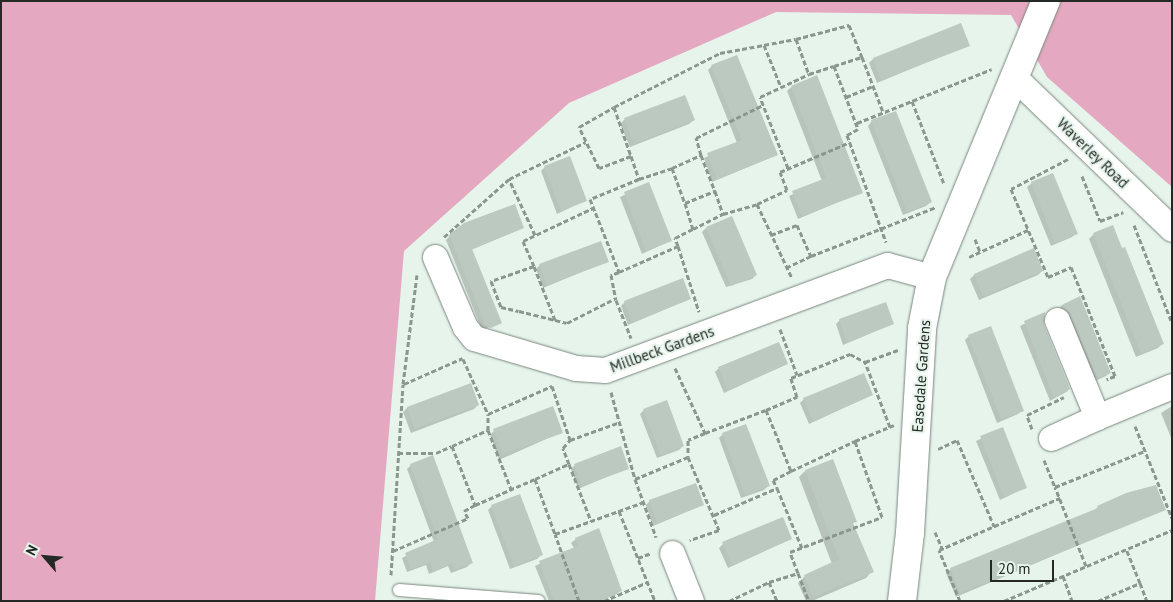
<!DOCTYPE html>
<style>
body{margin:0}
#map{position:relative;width:1173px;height:602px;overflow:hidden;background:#e6f4eb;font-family:"PT Sans",sans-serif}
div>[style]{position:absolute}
.green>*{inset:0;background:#e4a9c0}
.shadow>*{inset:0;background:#0003}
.building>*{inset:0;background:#bcc9c1}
.path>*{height:3px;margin-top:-1.5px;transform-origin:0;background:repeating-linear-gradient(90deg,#8c9690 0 5px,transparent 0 7.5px)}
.roads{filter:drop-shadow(0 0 1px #79857e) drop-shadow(0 0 1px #79857e)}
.lane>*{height:12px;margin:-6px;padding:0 6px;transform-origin:6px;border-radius:6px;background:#fff}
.street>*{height:25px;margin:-12.5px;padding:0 12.5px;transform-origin:12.5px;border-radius:12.5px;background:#fff}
.secondary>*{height:28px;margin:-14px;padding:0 14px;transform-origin:14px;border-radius:14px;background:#fff}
span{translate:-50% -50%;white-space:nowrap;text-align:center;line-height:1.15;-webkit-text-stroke:4px #e6f4eb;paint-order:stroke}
.street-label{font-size:15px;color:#242926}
.frame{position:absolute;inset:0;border:2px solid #242926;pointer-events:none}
.north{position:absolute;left:20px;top:532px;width:50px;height:50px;-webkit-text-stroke:4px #e6f4eb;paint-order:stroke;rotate:297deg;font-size:14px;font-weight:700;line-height:20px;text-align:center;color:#242926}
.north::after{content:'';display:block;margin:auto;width:18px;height:22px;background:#242926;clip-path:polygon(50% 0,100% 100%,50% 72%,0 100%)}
.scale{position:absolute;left:990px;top:560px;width:64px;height:22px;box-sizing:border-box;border:2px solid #242926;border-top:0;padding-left:6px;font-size:15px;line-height:18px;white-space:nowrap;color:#242926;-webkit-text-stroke:4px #e6f4eb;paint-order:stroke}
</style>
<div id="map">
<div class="green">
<i style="clip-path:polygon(1px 1px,1172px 1px,1172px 187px,1047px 77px,1011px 15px,776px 12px,569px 103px,404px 251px,375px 601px,1px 601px)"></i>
</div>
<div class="shadow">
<i style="clip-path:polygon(966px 46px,877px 83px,869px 63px,873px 59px)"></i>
<i style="clip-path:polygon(712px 66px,777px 155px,712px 182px,704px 158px,737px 143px,708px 70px)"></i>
<i style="clip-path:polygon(791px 87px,862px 192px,798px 219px,789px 196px,822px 181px,787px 91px)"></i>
<i style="clip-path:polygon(685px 97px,694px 120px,689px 124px,630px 147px,620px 124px,624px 120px)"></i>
<i style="clip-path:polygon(872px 121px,931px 202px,926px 206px,903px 215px,868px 126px)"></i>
<i style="clip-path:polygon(545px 167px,586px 200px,557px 214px,541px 171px)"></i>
<i style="clip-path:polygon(1032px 183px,1076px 233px,1072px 237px,1051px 246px,1027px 187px)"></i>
<i style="clip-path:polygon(649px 184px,670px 241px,642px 254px,620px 197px)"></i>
<i style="clip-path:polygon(523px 228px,471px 250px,500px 323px,482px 330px,446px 240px,450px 236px)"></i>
<i style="clip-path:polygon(706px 228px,756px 275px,752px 279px,726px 287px,702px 232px)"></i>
<i style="clip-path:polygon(1094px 234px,1163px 343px,1158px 348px,1136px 357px,1089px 239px)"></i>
<i style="clip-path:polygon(1033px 250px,1042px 271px,1038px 275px,979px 300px,970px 279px,974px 275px)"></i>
<i style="clip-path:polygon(608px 261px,543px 288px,536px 269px,540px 265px)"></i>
<i style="clip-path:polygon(690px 299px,628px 325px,621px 306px,625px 302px)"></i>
<i style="clip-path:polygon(1065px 303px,1110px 372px,1106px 376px,1093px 382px,1057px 311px)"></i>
<i style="clip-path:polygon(1044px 314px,1042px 326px,1068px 391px,1050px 401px,1020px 326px)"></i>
<i style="clip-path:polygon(840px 320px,893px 324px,843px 345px,836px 324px)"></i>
<i style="clip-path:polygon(969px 336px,1022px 410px,1018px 414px,997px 423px,965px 340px)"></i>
<i style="clip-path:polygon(787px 364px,724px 393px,715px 372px,719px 368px)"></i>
<i style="clip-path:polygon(471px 385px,478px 405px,474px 409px,411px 433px,403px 412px,407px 408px)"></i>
<i style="clip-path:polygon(872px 395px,809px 424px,800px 403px,804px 399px)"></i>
<i style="clip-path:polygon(1172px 406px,1172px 440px,1161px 413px)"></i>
<i style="clip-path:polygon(644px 410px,683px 446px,679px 450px,657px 458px,640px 414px)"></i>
<i style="clip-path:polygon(1002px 429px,1025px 488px,1000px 500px,976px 441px)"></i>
<i style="clip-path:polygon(494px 431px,562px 432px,499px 460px,490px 435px)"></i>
<i style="clip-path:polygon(723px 434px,768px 486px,764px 490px,741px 498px,719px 438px)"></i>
<i style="clip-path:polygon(411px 465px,471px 563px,467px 567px,451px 573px,448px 566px,429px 574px,426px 565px,407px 572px,402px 558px,434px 542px,407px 469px)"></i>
<i style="clip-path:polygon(575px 465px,628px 468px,578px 489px,571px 469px)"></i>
<i style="clip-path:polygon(805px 471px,855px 521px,852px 524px,872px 571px,866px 578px,812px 601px,806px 601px,798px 583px,805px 576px,832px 564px,799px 477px)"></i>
<i style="clip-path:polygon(650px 501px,703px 505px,653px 526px,646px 505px)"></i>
<i style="clip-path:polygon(492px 506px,541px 555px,537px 559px,510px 569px,488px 510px)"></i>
<i style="clip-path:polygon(1098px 507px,1164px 509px,956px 597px,946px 573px,951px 569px,1093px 512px)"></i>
<i style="clip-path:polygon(576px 539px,621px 590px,617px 594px,600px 601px,549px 601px,535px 566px,574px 548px,571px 543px)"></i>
<i style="clip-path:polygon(791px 539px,728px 568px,719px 548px,723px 544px)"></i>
</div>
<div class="building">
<i style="clip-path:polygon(961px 23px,970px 46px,881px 80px,873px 58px)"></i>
<i style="clip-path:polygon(737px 55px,778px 155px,717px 179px,707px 153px,742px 140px,711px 65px)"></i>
<i style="clip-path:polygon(817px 75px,863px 193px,802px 216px,792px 191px,826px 178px,791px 86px)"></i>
<i style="clip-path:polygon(685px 95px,695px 120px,634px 144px,624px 118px)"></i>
<i style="clip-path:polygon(896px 111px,932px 202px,907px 212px,871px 120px)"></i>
<i style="clip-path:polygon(570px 156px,587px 201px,561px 211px,544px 166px)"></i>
<i style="clip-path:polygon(1053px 173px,1078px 234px,1055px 243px,1031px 182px)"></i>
<i style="clip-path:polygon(649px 182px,672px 241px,646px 251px,624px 192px)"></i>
<i style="clip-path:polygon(515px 204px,524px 228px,472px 249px,502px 323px,491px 328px,486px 326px,449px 235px,464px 223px)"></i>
<i style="clip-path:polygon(732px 216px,757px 275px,731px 286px,706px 227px)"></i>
<i style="clip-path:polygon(1113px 225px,1122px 248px,1125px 247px,1164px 344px,1141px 353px,1093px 233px)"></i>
<i style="clip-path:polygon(601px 241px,609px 262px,547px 285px,539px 264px)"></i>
<i style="clip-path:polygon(1034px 248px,1043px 271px,983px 296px,974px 274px)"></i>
<i style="clip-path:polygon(683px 278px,691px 299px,632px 322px,624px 301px)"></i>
<i style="clip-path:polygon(1080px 296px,1111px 373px,1097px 378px,1070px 315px,1060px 306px)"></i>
<i style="clip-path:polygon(886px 302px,894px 324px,847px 342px,839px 319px)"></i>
<i style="clip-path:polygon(1045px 312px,1044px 325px,1070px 389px,1054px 398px,1024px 321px)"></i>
<i style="clip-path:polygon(991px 326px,1024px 411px,1001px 419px,968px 335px)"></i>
<i style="clip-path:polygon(779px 342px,788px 364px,728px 390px,718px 367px)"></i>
<i style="clip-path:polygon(864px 373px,873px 395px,813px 421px,803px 398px)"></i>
<i style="clip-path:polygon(471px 383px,479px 405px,415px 429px,407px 407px)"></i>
<i style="clip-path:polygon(667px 400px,684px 446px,661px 455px,643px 409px)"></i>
<i style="clip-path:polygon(553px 406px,563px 433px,503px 454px,493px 429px)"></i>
<i style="clip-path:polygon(746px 424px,770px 486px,745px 495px,722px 433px)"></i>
<i style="clip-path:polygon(1003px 427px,1027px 488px,1004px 497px,980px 436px)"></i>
<i style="clip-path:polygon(621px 446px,629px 469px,582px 486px,574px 464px)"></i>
<i style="clip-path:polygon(433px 455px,473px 563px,455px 570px,452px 563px,433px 571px,430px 562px,411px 569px,405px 553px,438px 539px,410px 464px)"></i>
<i style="clip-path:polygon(833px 459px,857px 522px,853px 523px,874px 572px,813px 597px,804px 575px,839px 559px,805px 470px)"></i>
<i style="clip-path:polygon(696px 483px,704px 505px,657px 523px,649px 500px)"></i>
<i style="clip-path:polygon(1156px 485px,1166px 510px,960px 593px,950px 568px,1098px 508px,1097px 506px,1126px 493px)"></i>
<i style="clip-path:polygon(520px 494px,543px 555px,514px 566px,491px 505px)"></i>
<i style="clip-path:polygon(783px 517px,792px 539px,732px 565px,722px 542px)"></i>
<i style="clip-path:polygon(599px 528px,622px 591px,596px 601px,554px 601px,539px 561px,578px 546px,575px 538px)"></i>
</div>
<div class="path">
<i style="left:796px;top:39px;width:37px;rotate:70deg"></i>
<i style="left:809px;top:74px;width:26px;rotate:-18deg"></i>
<i style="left:834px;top:66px;width:67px;rotate:69.1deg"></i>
<i style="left:858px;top:129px;width:13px;rotate:151deg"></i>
<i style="left:847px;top:135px;width:114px;rotate:70deg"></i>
<i style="left:764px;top:45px;width:45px;rotate:68deg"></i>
<i style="left:834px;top:66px;width:29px;rotate:-18deg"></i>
<i style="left:862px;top:57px;width:59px;rotate:69.1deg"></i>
<i style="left:846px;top:97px;width:29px;rotate:-22deg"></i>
<i style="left:912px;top:101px;width:89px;rotate:68.9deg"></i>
<i style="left:614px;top:107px;width:52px;rotate:70.9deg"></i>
<i style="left:631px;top:156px;width:34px;rotate:159deg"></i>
<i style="left:599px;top:168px;width:46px;rotate:-116deg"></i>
<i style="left:579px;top:127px;width:40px;rotate:-29.7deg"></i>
<i style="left:614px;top:107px;width:119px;rotate:-27deg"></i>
<i style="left:720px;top:53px;width:77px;rotate:-10.4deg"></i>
<i style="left:796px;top:39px;width:55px;rotate:-14.8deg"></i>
<i style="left:849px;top:25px;width:35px;rotate:68deg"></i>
<i style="left:857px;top:123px;width:145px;rotate:-21.8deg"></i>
<i style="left:701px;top:155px;width:18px;rotate:-106deg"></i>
<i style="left:696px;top:138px;width:75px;rotate:-26.2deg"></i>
<i style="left:631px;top:156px;width:24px;rotate:71deg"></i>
<i style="left:639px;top:179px;width:35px;rotate:-18deg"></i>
<i style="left:672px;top:168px;width:37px;rotate:70deg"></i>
<i style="left:685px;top:203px;width:32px;rotate:-22deg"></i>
<i style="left:715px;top:191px;width:24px;rotate:71deg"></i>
<i style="left:723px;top:214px;width:35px;rotate:-16deg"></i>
<i style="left:757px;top:204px;width:82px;rotate:64.7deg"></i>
<i style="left:1068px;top:159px;width:64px;rotate:152.2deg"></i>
<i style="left:1011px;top:189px;width:95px;rotate:67.2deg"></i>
<i style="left:1048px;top:277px;width:25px;rotate:-23deg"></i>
<i style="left:1071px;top:267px;width:118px;rotate:68deg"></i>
<i style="left:1115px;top:376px;width:9px;rotate:159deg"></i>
<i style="left:672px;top:168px;width:32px;rotate:-24deg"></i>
<i style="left:701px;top:155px;width:39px;rotate:69deg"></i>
<i style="left:788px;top:168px;width:76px;rotate:-111.5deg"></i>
<i style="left:760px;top:97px;width:54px;rotate:-25.1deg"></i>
<i style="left:1082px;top:176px;width:48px;rotate:68.2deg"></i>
<i style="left:1100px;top:221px;width:25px;rotate:-21deg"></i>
<i style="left:639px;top:179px;width:53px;rotate:157.8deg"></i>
<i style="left:590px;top:199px;width:79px;rotate:68.3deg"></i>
<i style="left:619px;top:272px;width:64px;rotate:-23.8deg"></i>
<i style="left:678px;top:246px;width:69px;rotate:72.3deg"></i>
<i style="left:685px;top:203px;width:27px;rotate:73deg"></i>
<i style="left:693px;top:229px;width:34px;rotate:-27deg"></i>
<i style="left:757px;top:204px;width:33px;rotate:-25deg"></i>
<i style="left:787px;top:190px;width:19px;rotate:-111deg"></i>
<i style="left:780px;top:172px;width:76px;rotate:-23.2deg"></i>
<i style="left:1134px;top:225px;width:105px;rotate:68.8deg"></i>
<i style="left:535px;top:235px;width:62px;rotate:-114.9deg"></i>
<i style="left:509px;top:179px;width:85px;rotate:-25.7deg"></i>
<i style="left:771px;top:235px;width:28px;rotate:-21deg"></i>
<i style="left:797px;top:225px;width:34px;rotate:66deg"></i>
<i style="left:811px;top:256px;width:26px;rotate:155deg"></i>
<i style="left:444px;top:237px;width:87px;rotate:-41.7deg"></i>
<i style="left:975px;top:239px;width:14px;rotate:69deg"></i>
<i style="left:678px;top:246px;width:9px;rotate:-111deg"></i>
<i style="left:675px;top:238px;width:20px;rotate:-27deg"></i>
<i style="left:811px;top:256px;width:134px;rotate:-21.4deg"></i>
<i style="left:969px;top:257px;width:65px;rotate:-24.6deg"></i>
<i style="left:534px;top:266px;width:27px;rotate:-114deg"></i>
<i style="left:523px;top:241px;width:77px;rotate:-25.2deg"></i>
<i style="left:619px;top:272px;width:9px;rotate:159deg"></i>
<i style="left:611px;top:275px;width:25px;rotate:79deg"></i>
<i style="left:616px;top:300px;width:41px;rotate:68.5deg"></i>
<i style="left:555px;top:320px;width:58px;rotate:-111.3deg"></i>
<i style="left:534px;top:266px;width:46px;rotate:160.8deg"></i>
<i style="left:491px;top:281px;width:28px;rotate:69deg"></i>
<i style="left:501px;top:307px;width:18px;rotate:13deg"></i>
<i style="left:519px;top:311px;width:49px;rotate:14deg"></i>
<i style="left:567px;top:323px;width:55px;rotate:-27deg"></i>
<i style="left:780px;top:329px;width:49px;rotate:69.7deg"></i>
<i style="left:463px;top:359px;width:60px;rotate:65.6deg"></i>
<i style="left:488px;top:414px;width:70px;rotate:-23.6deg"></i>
<i style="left:552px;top:386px;width:57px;rotate:71.6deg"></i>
<i style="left:570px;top:440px;width:53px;rotate:-19.8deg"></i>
<i style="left:675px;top:368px;width:72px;rotate:65.2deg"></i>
<i style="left:705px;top:433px;width:18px;rotate:158deg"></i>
<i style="left:688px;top:440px;width:17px;rotate:90deg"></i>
<i style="left:688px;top:457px;width:79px;rotate:67deg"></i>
<i style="left:719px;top:530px;width:31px;rotate:161deg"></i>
<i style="left:404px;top:384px;width:64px;rotate:-23.8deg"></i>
<i style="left:611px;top:392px;width:90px;rotate:74.6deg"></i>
<i style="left:635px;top:479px;width:62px;rotate:70.1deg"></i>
<i style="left:766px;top:410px;width:34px;rotate:-23deg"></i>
<i style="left:797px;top:397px;width:20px;rotate:-108deg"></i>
<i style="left:791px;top:378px;width:64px;rotate:-22.1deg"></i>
<i style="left:850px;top:354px;width:17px;rotate:28deg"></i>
<i style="left:1135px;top:426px;width:99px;rotate:68.1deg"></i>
<i style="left:890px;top:427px;width:70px;rotate:-111deg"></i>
<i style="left:865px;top:362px;width:35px;rotate:-20deg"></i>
<i style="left:1032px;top:429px;width:15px;rotate:-110deg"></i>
<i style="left:1027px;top:415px;width:41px;rotate:-25.9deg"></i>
<i style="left:488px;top:430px;width:16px;rotate:-90deg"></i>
<i style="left:705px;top:433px;width:65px;rotate:-20.7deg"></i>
<i style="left:766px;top:410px;width:66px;rotate:67.7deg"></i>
<i style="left:791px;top:471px;width:20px;rotate:153deg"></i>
<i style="left:773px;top:480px;width:9px;rotate:63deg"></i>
<i style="left:452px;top:446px;width:39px;rotate:-24deg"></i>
<i style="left:488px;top:430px;width:63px;rotate:68.7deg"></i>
<i style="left:938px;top:449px;width:21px;rotate:-25deg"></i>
<i style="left:957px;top:440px;width:94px;rotate:66.7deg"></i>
<i style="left:398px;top:453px;width:38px"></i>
<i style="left:436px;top:453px;width:17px;rotate:-24deg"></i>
<i style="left:452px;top:446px;width:63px;rotate:68.7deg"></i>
<i style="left:1044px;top:460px;width:29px;rotate:68deg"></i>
<i style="left:569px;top:464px;width:61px;rotate:68.9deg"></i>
<i style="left:791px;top:471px;width:71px;rotate:-25.1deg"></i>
<i style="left:535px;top:479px;width:37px;rotate:-24deg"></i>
<i style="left:569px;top:464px;width:17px;rotate:-111deg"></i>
<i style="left:563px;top:448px;width:11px;rotate:-49deg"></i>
<i style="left:635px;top:479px;width:57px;rotate:-22.5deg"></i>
<i style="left:619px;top:511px;width:97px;rotate:68.2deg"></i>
<i style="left:714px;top:515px;width:69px;rotate:-23.2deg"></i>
<i style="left:777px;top:488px;width:65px;rotate:67.4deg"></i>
<i style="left:935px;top:532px;width:17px;rotate:66deg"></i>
<i style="left:393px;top:551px;width:82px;rotate:-23.7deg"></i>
<i style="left:468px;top:518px;width:8px;rotate:-120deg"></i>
<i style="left:464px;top:511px;width:13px;rotate:-29deg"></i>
<i style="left:475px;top:505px;width:65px;rotate:-23.4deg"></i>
<i style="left:535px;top:479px;width:59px;rotate:70deg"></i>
<i style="left:638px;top:558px;width:14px;rotate:-21deg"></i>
<i style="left:1086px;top:566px;width:85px;rotate:-111.4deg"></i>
<i style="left:1055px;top:487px;width:97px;rotate:-21.8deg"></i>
<i style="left:798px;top:573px;width:22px;rotate:-111deg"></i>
<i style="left:790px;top:552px;width:98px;rotate:-20.8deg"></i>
<i style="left:882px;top:517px;width:81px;rotate:-109.6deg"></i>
<i style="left:855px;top:441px;width:42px;rotate:-22.3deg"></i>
<i style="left:391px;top:575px;width:191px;rotate:-86.4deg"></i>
<i style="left:403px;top:384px;width:110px;rotate:-82.7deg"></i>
<i style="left:1063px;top:576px;width:27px;rotate:70deg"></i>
<i style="left:769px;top:582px;width:30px;rotate:-17deg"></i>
<i style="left:798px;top:573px;width:30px;rotate:69deg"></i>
<i style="left:1140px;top:583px;width:19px;rotate:69deg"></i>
<i style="left:579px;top:601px;width:71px;rotate:-109.7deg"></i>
<i style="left:555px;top:534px;width:95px;rotate:-19.8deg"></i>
<i style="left:604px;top:601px;width:48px;rotate:-23.4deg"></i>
<i style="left:729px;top:601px;width:44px;rotate:-25.4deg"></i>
<i style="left:769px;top:582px;width:21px;rotate:67deg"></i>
<i style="left:960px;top:601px;width:55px;rotate:-112.4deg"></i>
<i style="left:939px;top:550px;width:132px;rotate:-23.3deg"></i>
<i style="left:1004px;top:601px;width:182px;rotate:-22.9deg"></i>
<i style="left:1098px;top:601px;width:46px;rotate:-23.2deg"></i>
<i style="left:1140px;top:583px;width:37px;rotate:-112deg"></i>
</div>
<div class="roads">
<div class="lane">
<i style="left:399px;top:590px;width:140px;rotate:4.5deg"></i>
</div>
<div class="street">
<i style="left:1014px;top:77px;width:219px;rotate:43.9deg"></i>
<i style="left:435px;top:257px;width:76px;rotate:66.8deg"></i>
<i style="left:465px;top:327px;width:14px;rotate:51deg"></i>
<i style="left:474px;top:338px;width:106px;rotate:16.4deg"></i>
<i style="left:576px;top:368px;width:29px;rotate:4deg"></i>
<i style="left:605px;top:370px;width:301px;rotate:-20.4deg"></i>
<i style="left:887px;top:265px;width:47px;rotate:14.9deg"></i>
<i style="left:1057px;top:320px;width:105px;rotate:67.6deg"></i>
<i style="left:1097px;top:417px;width:81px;rotate:-22.5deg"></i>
<i style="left:1051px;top:438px;width:51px;rotate:-24.5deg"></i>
<i style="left:672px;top:553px;width:52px;rotate:68.4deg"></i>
</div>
<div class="secondary">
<i style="left:902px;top:601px;width:68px;rotate:-83.3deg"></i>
<i style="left:910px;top:533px;width:205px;rotate:-86.6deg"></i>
<i style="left:922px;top:328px;width:52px;rotate:-78.9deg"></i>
<i style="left:932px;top:277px;width:299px;rotate:-67.6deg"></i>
</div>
</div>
<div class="street-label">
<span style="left:1093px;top:153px;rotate:44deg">Waverley Road</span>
<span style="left:662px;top:349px;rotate:-20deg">Millbeck Gardens</span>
<span style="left:921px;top:376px;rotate:-86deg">Easedale Gardens</span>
</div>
<div class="frame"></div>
<div class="north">N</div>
<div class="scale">20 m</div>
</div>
